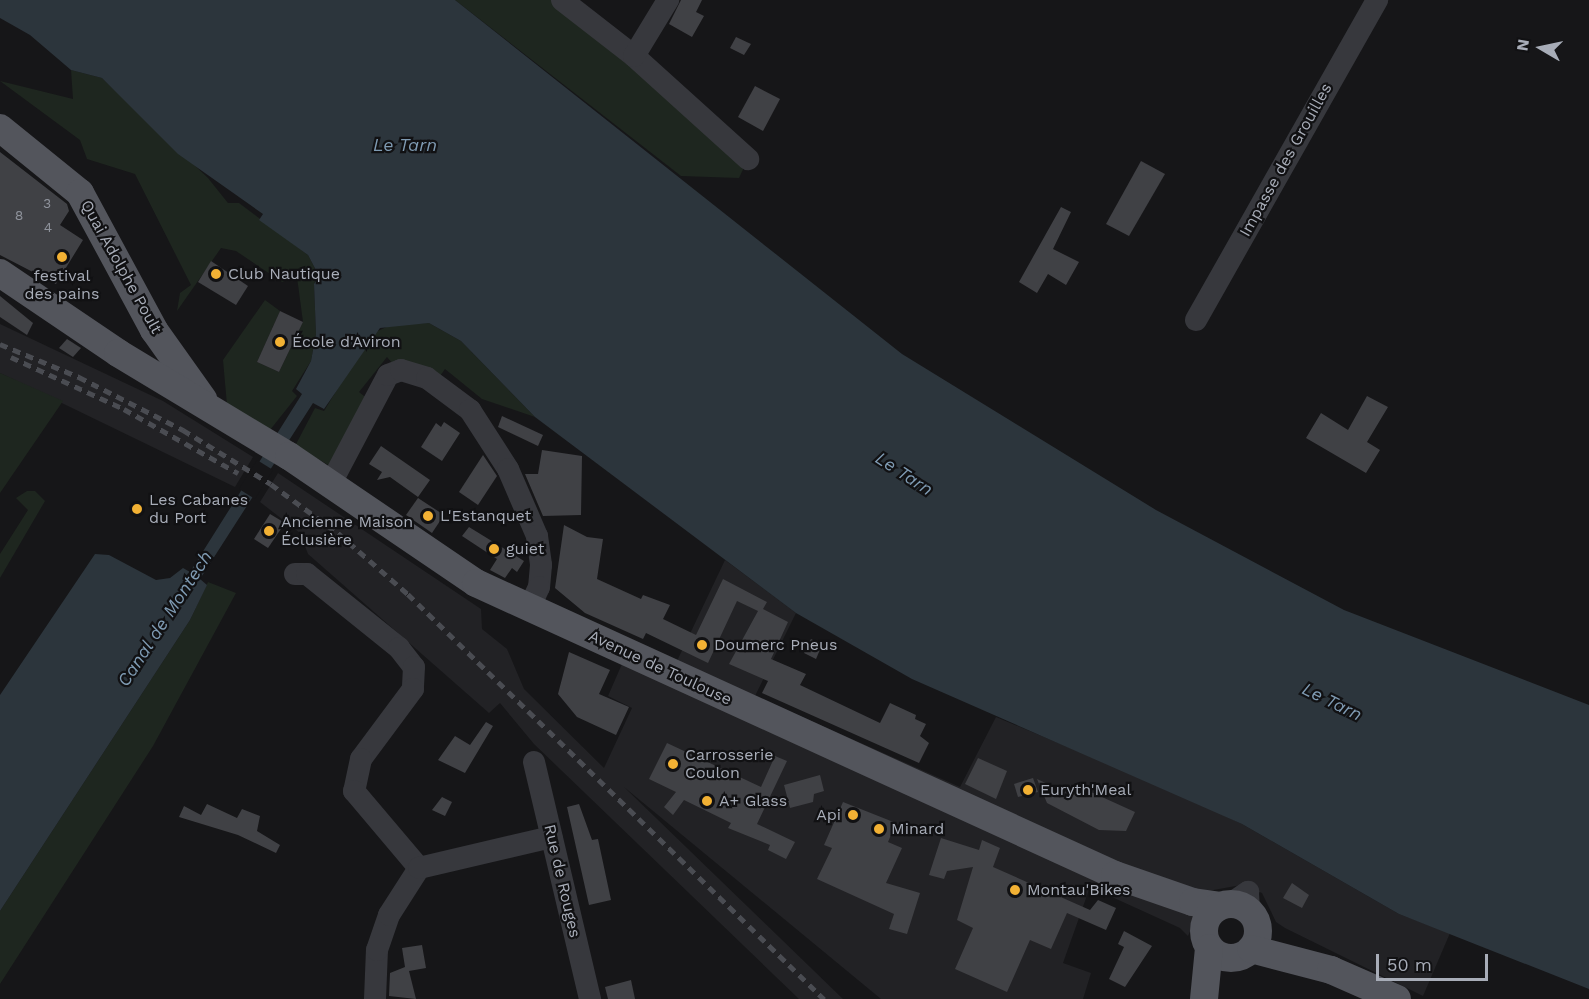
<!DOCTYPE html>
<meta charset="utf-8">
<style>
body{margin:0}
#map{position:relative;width:1589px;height:999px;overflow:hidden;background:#161618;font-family:"Work Sans",sans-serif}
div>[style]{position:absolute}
.built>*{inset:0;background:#222225}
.green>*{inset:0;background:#1e261f}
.water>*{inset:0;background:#2c353c}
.pier>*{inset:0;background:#161618}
.building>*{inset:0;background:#404145}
.minor>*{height:22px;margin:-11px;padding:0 11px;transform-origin:11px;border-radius:11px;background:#37383d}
.major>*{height:28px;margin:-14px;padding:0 14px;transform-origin:14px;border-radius:14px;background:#53555c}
.major>.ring{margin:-14px;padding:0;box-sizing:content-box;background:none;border:28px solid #53555c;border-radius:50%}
.rail>*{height:4.5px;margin-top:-2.25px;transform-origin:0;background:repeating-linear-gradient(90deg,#4a4c52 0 8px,transparent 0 14px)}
.dots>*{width:16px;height:16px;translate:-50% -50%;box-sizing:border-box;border:3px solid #111113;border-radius:50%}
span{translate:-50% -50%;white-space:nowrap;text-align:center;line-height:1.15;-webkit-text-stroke:4.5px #111113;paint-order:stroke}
.number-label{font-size:14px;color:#8e929b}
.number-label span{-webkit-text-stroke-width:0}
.street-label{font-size:16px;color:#a8adb8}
.poi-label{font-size:16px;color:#a8adb8}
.left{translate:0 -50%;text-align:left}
.right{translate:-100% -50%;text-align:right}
.water-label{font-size:18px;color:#7f9bb3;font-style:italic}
.north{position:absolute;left:1511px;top:18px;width:60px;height:60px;-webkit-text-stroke:4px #111113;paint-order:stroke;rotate:279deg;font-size:16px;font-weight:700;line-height:24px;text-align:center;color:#a8adb8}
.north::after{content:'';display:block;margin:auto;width:21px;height:27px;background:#a8adb8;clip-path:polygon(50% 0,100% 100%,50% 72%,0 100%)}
.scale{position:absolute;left:1376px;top:954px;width:112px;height:27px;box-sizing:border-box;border:3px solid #a8adb8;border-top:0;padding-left:8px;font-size:18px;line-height:21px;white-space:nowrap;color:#a8adb8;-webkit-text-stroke:4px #111113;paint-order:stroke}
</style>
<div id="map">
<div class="built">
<i style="clip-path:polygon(0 324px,163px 401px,253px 457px,235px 487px,0 373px)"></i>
<i style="clip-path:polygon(278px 473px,481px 609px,482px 629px,507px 649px,524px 689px,604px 768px,632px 708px,608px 696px,632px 641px,677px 661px,725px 560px,796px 613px,755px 696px,960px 787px,996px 717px,1166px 788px,1242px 824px,1399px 914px,1450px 933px,1423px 996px,1285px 928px,1276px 922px,1262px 893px,1241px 885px,1208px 891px,1188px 936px,1180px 928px,1090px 887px,1063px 963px,1091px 973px,1083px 999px,881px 999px,624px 787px,843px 999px,799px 999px,534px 744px,500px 703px,489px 713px,308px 554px,300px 533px,260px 502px)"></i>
</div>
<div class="green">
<i style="clip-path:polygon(455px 0,562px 0,748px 159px,739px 178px,681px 176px)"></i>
<i style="clip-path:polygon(71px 70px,102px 78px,208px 178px,228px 203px,239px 203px,308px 255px,319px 276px,314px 284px,316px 334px,311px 361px,292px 391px,297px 396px,270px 430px,227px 405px,223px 360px,265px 300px,280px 311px,257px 362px,279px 372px,303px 322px,297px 277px,282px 282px,236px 251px,221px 248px,177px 311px,180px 293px,191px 285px,135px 174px,87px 159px,80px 140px,0 81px,73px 99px)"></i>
<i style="clip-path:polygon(429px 323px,461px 341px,535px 417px,482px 399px,445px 369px,440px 376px,393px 364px,387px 357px,359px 392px,369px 400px,332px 467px,295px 446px,315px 408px,324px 411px,371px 334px,391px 325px)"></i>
<i style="clip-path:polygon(0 373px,63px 401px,0 493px)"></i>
<i style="clip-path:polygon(27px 491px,35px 491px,45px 501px,0 578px,0 554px,28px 510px,16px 498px)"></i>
<i style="clip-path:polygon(208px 582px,236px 593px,153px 746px,0 984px,0 911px,190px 620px)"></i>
</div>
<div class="water">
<i style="clip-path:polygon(0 0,455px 0,902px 354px,1156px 510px,1344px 610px,1589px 705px,1589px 989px,1399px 914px,1242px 824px,912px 679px,796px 613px,535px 417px,461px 341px,429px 323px,380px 328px,324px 409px,313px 403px,200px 579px,207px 585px,190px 620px,0 911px,0 695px,95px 554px,109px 555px,156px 580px,170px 578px,183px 568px,190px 572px,302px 394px,296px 389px,311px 361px,316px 334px,314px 284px,319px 276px,308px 255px,259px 220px,263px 214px,178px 154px,102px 78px,71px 70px,30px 35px,0 18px)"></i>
</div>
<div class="pier">
<i style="clip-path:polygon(257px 460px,273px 470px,255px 499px,239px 489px)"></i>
</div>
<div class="building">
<i style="clip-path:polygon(681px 0,702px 0,696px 12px,704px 16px,692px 37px,669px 24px)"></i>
<i style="clip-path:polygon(736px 37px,751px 44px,744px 55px,730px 48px)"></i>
<i style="clip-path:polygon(755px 86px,780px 99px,763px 131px,738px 117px)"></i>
<i style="clip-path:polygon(0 152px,67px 204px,69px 211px,60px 225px,83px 240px,56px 284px,0 255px)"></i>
<i style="clip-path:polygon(1141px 161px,1165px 174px,1129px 236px,1106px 224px)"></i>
<i style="clip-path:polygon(1061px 207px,1071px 212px,1053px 249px,1079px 262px,1066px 285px,1048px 274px,1037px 293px,1019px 282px)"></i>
<i style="clip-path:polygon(211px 261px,248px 286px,236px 305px,198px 282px)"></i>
<i style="clip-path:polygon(0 296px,33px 323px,27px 335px,0 317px)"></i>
<i style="clip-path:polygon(280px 311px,303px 322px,279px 372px,257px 362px)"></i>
<i style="clip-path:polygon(67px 339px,81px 348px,73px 357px,59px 348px)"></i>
<i style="clip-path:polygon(1367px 396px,1388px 407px,1367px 442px,1380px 450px,1366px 473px,1306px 438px,1321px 413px,1348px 430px)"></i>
<i style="clip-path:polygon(502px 416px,543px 435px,538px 446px,498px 427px)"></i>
<i style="clip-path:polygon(444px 422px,460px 433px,442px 461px,421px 447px,436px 423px,441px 427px)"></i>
<i style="clip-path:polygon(381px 446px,430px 480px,418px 497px,390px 477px,377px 480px,382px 472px,369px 464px)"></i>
<i style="clip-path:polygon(542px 450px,582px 456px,581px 515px,543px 516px,525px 474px,538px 474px)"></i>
<i style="clip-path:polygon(483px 455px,497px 476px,478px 505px,459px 492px)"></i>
<i style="clip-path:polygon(418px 498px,444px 515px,432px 533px,406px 515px)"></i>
<i style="clip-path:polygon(270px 514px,285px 523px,268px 548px,254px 539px)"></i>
<i style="clip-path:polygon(564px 525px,587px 537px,603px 539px,597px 579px,641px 599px,643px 595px,670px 605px,663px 619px,696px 635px,723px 579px,767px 602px,763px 609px,788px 622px,771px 659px,806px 674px,800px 685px,880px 723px,890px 703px,916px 715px,915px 719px,926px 724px,920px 736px,929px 743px,919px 763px,762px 693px,768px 681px,729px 664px,758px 611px,737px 601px,708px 663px,646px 633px,643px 639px,585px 613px,555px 588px)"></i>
<i style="clip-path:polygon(469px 527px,524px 561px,517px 572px,512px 568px,505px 578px,490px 570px,497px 559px,462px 536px)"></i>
<i style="clip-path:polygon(811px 639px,822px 645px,816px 659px,804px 653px)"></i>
<i style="clip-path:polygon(569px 652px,610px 670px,599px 694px,629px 707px,616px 735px,577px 717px,558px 694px)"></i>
<i style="clip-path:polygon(486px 722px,493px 726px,465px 773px,438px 760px,455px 736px,470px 745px)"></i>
<i style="clip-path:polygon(667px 743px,761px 787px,775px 756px,787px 761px,757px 824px,795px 842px,786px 859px,768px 850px,770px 845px,728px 828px,731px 823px,684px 800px,673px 815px,664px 807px,676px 792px,649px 779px)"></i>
<i style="clip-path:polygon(978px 758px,1007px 771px,996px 799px,965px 784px)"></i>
<i style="clip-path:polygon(820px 775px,824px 791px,814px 794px,813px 802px,790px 808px,784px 785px)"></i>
<i style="clip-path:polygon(1033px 778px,1038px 792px,1018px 797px,1014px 784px)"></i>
<i style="clip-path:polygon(1037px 779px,1071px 795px,1091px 792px,1135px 812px,1126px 831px,1099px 830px,1047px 803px)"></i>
<i style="clip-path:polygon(442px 797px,452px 802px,445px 816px,432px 810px)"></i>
<i style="clip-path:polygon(843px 802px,896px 823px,888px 842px,902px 848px,886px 883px,920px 893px,907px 934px,889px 929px,894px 914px,817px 879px,832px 848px,824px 845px)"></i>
<i style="clip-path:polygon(207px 804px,237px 818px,242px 809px,260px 816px,257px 831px,280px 845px,276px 853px,238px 835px,179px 817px,184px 806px,201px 815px)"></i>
<i style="clip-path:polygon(579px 804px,592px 840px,598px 839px,611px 900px,589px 905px,567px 807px)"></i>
<i style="clip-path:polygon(941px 838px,979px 850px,982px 840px,1000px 848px,993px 867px,1090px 910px,1098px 900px,1116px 908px,1106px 930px,1067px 913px,1051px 949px,1030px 940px,1007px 992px,955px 969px,973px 928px,957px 920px,973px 867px,947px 871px,944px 879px,929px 875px)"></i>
<i style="clip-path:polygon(1292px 883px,1309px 895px,1302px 908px,1283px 898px)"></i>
<i style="clip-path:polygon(1124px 931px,1152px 946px,1125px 987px,1109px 979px,1124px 947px,1118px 944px)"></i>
<i style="clip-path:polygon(422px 945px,426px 968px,409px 971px,416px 999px,389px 996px,390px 973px,405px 967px,402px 948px)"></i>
<i style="clip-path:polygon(631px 980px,635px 999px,608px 999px,605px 987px)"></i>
</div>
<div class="minor">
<i style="left:562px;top:0;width:91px;rotate:37.9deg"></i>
<i style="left:634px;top:56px;width:154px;rotate:42.1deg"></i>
<i style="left:634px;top:56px;width:66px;rotate:-58.7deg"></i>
<i style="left:1196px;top:320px;width:368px;rotate:-60.5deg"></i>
<i style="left:330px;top:485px;width:124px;rotate:-62.2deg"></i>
<i style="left:388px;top:375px;width:14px;rotate:-21deg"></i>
<i style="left:401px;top:370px;width:27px;rotate:17deg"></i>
<i style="left:427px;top:378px;width:54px;rotate:36.7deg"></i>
<i style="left:470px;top:410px;width:70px;rotate:57.2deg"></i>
<i style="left:508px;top:469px;width:73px;rotate:66.6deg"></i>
<i style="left:537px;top:536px;width:29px;rotate:82deg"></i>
<i style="left:541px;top:565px;width:22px;rotate:95deg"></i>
<i style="left:539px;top:587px;width:23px;rotate:115deg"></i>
<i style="left:295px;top:574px;width:12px"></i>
<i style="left:307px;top:574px;width:118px;rotate:38.8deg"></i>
<i style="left:399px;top:648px;width:24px;rotate:52deg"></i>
<i style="left:414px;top:667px;width:22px;rotate:93deg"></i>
<i style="left:413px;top:689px;width:87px;rotate:126.6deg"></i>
<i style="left:361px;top:759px;width:33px;rotate:102deg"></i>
<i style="left:354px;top:791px;width:101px;rotate:49.8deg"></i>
<i style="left:534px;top:762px;width:244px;rotate:76.7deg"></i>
<i style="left:1230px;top:904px;width:22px;rotate:-34deg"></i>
<i style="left:1248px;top:892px;width:19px;rotate:87deg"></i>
<i style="left:375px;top:999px;width:49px;rotate:-87.7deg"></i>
<i style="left:377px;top:950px;width:37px;rotate:-71deg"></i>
<i style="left:389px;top:915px;width:56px;rotate:-57.4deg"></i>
<i style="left:419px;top:868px;width:136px;rotate:-13.2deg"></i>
</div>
<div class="major">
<i style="left:0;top:128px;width:103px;rotate:39.1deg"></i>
<i style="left:80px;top:193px;width:156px;rotate:61.6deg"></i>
<i style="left:154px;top:330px;width:85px;rotate:54.6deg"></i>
<i style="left:0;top:273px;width:143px;rotate:34.1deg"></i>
<i style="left:118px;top:353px;width:200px;rotate:31.1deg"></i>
<i style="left:289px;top:456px;width:226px;rotate:34.2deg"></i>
<i style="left:476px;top:583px;width:703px;rotate:24.56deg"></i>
<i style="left:1115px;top:875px;width:83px;rotate:19.1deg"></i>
<i style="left:1193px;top:902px;width:27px;rotate:8deg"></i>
<i class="ring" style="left:1204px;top:904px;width:26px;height:26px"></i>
<i style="left:1251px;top:949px;width:83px;rotate:14.7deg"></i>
<i style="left:1331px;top:970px;width:72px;rotate:23.7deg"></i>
<i style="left:1204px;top:999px;width:51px;rotate:-84.4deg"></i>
</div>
<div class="rail">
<i style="left:0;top:344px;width:86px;rotate:22.7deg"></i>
<i style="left:79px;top:377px;width:117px;rotate:27deg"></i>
<i style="left:183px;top:430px;width:103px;rotate:31.5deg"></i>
<i style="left:271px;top:484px;width:83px;rotate:36.2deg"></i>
<i style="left:338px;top:533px;width:93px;rotate:41.1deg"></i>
<i style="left:408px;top:594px;width:581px;rotate:44.23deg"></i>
<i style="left:11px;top:357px;width:124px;rotate:24.7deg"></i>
<i style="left:124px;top:409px;width:131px;rotate:29.3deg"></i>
</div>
<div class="dots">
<i style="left:62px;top:257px;background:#f2b134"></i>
<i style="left:216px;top:274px;background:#f2b134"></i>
<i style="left:280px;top:342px;background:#f2b134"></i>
<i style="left:137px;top:509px;background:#f2b134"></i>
<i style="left:428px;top:516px;background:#f2b134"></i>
<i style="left:269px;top:531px;background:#f2b134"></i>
<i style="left:494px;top:549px;background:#f2b134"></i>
<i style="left:702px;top:645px;background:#f2b134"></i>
<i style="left:673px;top:764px;background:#f2b134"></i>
<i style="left:1028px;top:790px;background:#f2b134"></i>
<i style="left:707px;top:801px;background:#f2b134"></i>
<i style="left:853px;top:815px;background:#f2b134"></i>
<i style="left:879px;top:829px;background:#f2b134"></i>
<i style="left:1015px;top:890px;background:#f2b134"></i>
</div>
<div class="number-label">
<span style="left:47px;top:203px">3</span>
<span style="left:19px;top:215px">8</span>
<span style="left:48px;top:227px">4</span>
</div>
<div class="street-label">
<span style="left:1286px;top:160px;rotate:-61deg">Impasse des Grouilles</span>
<span style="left:121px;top:267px;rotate:61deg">Quai Adolphe Poult</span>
<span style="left:660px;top:668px;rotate:25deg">Avenue de Toulouse</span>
<span style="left:562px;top:881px;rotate:77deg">Rue de Rouges</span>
</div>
<div class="poi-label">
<span class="left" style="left:228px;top:274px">Club Nautique</span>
<span style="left:62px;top:285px">festival<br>des pains</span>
<span class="left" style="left:292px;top:342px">École d'Aviron</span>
<span class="left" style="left:149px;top:509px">Les Cabanes<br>du Port</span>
<span class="left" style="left:440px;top:516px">L'Estanquet</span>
<span class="left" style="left:281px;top:531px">Ancienne Maison<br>Éclusière</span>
<span class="left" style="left:506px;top:549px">guiet</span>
<span class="left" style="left:714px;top:645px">Doumerc Pneus</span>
<span class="left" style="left:685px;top:764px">Carrosserie<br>Coulon</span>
<span class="left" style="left:1040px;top:790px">Euryth'Meal</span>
<span class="left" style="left:719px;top:801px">A+ Glass</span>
<span class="right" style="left:841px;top:815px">Api</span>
<span class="left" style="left:891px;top:829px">Minard</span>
<span class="left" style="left:1027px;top:890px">Montau'Bikes</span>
</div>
<div class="water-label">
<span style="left:405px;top:145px">Le Tarn</span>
<span style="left:904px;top:474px;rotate:33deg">Le Tarn</span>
<span style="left:165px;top:619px;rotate:-57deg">Canal de Montech</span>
<span style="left:1332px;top:702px;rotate:26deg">Le Tarn</span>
</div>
<div class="north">N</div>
<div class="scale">50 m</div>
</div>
